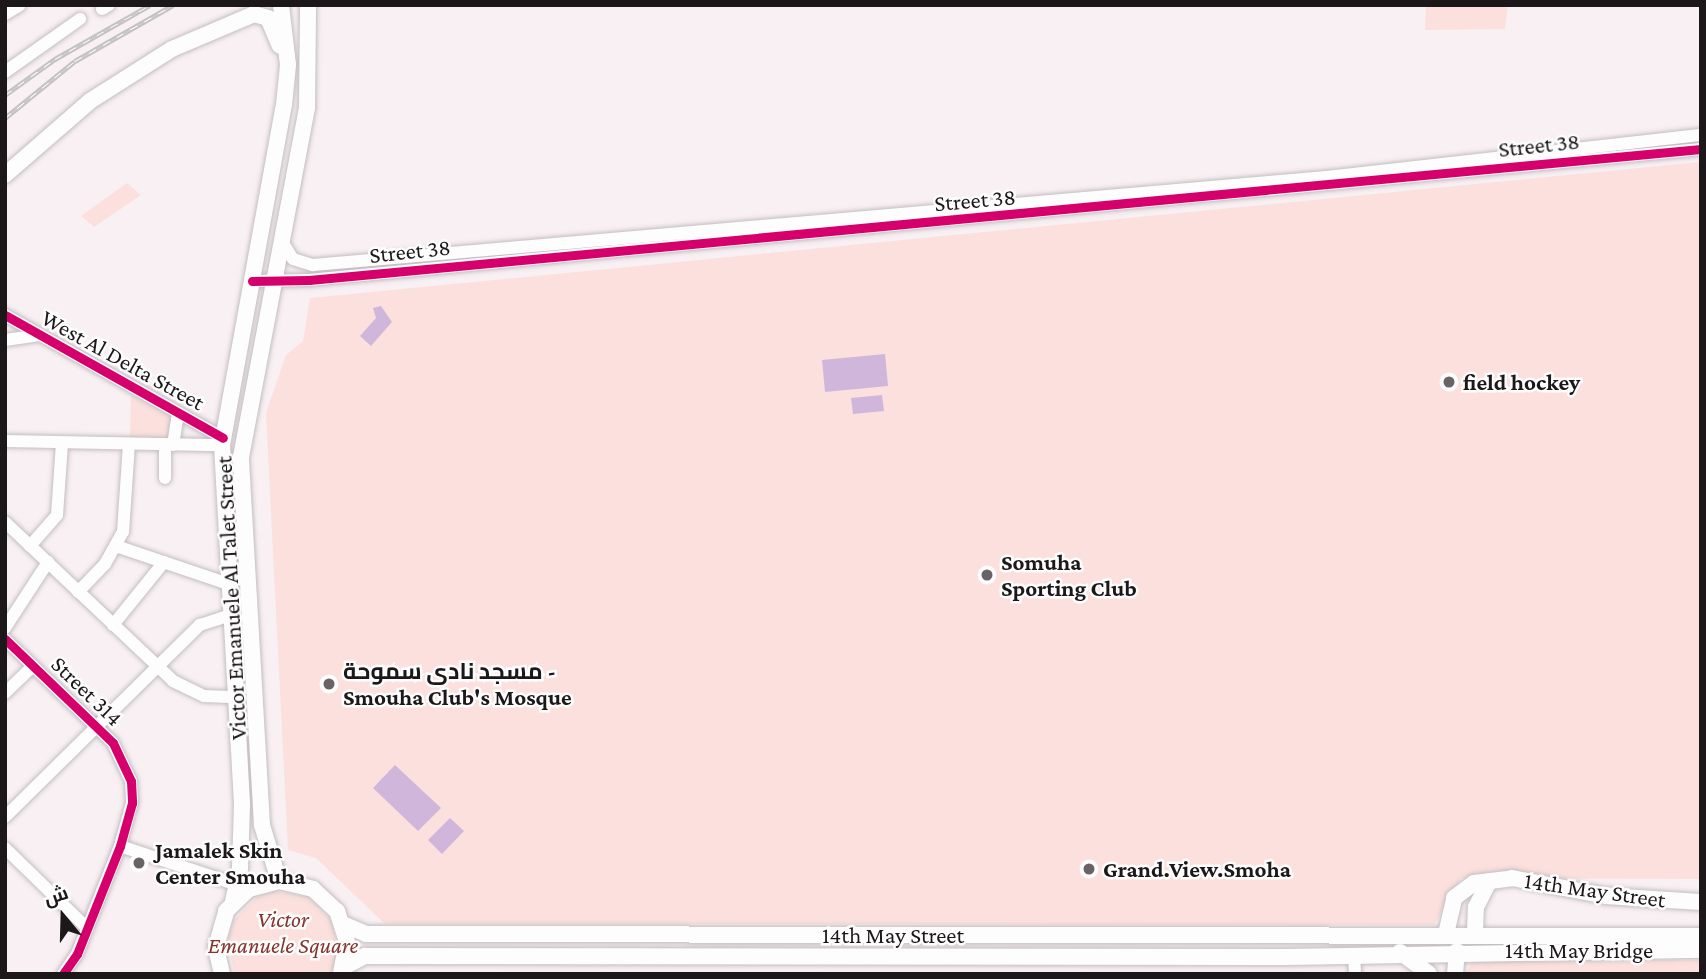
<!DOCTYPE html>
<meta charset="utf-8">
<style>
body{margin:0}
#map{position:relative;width:1706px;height:979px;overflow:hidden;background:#f8f0f3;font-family:"Crimson Pro",Cairo,serif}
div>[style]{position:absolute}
.green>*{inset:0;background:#fbe0dd}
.water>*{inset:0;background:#d1b6dc}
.roads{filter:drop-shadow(0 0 2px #c4bec0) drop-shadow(0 0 2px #c4bec0)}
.minor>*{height:12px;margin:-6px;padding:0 6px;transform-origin:6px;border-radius:6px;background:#fefdfd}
.major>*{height:16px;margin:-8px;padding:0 8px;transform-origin:8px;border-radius:8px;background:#fefdfd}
.rail>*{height:5px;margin-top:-2.5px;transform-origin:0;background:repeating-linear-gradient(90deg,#fdfdfd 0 8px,#c3c1c2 0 16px);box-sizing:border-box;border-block:2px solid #c3c1c2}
.cycleway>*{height:9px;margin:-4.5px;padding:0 4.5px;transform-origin:4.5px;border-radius:4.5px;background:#d6006c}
.dots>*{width:19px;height:19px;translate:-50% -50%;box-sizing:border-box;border:4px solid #fdfdfd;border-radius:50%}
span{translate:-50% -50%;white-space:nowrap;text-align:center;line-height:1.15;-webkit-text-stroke:5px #fdfdfd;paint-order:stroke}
.street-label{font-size:23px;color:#1c1719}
.poi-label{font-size:23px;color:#1c1719;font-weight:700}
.left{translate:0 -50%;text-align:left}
.park-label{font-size:23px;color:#85342d;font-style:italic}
.frame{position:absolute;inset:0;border:7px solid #1c1719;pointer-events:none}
.north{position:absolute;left:28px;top:881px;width:70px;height:70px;-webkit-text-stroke:5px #fdfdfd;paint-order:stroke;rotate:341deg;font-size:19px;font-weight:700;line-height:28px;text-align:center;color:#1c1719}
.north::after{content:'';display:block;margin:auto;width:24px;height:32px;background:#1c1719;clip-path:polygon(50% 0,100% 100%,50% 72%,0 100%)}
</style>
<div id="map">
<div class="green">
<i style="clip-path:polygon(1426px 5px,1508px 5px,1505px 29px,1425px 30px)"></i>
<i style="clip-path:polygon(1701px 162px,1701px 879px,1461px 878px,1434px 925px,385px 924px,316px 858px,288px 850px,266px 413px,286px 355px,303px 341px,310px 298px)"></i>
<i style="clip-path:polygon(127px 183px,141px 195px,94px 227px,81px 216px)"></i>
<i style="clip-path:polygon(131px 395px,174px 418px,168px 441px,130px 439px)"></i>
<i style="clip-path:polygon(274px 891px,308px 897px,333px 922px,337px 956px,330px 974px,235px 974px,227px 940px,233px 921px,257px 897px)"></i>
<i style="clip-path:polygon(1473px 959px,1701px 960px,1701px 972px,1466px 974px)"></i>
</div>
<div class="water">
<i style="clip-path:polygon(381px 306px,392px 322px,371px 346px,360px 336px,376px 318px,373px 308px)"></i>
<i style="clip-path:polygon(885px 354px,888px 386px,825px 392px,822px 360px)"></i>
<i style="clip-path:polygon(882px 395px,884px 411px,853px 414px,851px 398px)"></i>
<i style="clip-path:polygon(395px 765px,441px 808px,418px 831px,373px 788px)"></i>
<i style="clip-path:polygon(450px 818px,464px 831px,442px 854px,428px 840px)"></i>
</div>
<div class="roads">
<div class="minor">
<i style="left:102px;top:9px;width:8px;rotate:-30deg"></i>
<i style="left:5px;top:14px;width:17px;rotate:-31deg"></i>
<i style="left:5px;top:72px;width:92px;rotate:-35.2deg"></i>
<i style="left:281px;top:240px;width:22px;rotate:58deg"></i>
<i style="left:293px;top:259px;width:21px;rotate:17deg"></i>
<i style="left:313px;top:265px;width:1017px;rotate:-4.96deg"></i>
<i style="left:1326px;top:177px;width:377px;rotate:-6.4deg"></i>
<i style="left:252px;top:281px;width:57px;rotate:-1deg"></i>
<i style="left:309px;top:280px;width:1398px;rotate:-5.38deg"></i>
<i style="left:5px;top:315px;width:250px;rotate:29.4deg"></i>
<i style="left:5px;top:340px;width:35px;rotate:-8deg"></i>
<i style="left:5px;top:441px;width:217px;rotate:1.1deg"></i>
<i style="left:173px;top:445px;width:32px;rotate:-81deg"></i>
<i style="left:165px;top:478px;width:33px;rotate:-90deg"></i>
<i style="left:5px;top:522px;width:231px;rotate:43.4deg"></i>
<i style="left:173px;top:681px;width:34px;rotate:26deg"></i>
<i style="left:204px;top:696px;width:33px;rotate:2deg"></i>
<i style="left:30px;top:546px;width:41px;rotate:-48.9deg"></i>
<i style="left:57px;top:515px;width:72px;rotate:-86deg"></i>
<i style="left:116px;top:546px;width:121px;rotate:18.7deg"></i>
<i style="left:78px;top:592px;width:39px;rotate:-46deg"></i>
<i style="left:105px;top:564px;width:37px;rotate:-61deg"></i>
<i style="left:123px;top:532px;width:87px;rotate:-86.1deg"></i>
<i style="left:113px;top:625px;width:81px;rotate:-51deg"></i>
<i style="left:5px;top:628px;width:79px;rotate:-56.9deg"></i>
<i style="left:5px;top:639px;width:150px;rotate:43.9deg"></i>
<i style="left:113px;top:743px;width:42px;rotate:64.7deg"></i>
<i style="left:131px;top:781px;width:22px;rotate:87deg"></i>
<i style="left:132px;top:803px;width:45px;rotate:105.6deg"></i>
<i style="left:120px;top:846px;width:116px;rotate:111.7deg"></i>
<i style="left:77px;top:954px;width:24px;rotate:125deg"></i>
<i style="left:5px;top:693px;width:39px;rotate:-44deg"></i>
<i style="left:5px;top:817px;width:274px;rotate:-44.6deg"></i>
<i style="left:200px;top:625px;width:35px;rotate:-18deg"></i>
<i style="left:120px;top:846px;width:124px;rotate:18.3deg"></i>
<i style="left:5px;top:848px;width:115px;rotate:44.3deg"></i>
<i style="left:1354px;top:954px;width:20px;rotate:87deg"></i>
</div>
<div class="major">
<i style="left:5px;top:175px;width:113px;rotate:-41deg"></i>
<i style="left:90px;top:101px;width:97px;rotate:-32.4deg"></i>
<i style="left:172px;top:49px;width:89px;rotate:-23.1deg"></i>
<i style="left:254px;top:14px;width:15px;rotate:16deg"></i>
<i style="left:268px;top:18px;width:30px;rotate:67deg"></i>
<i style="left:279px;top:881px;width:59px;rotate:-106.9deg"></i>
<i style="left:262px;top:825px;width:369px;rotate:-93.3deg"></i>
<i style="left:241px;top:457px;width:355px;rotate:-79.3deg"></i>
<i style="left:307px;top:108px;width:103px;rotate:-89.4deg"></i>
<i style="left:233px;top:902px;width:35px;rotate:-78deg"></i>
<i style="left:240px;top:868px;width:65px;rotate:-88.2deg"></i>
<i style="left:242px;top:803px;width:359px;rotate:-93.2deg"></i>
<i style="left:222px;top:445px;width:346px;rotate:-79.7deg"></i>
<i style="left:284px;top:105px;width:40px;rotate:-84.3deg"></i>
<i style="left:288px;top:65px;width:60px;rotate:-96.7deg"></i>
<i style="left:343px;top:924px;width:25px;rotate:23deg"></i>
<i style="left:366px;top:934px;width:1335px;rotate:0.09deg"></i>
<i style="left:1475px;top:933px;width:26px;rotate:-88deg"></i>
<i style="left:1476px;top:907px;width:29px;rotate:-63deg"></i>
<i style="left:1446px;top:934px;width:37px;rotate:-77deg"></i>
<i style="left:1454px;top:898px;width:25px;rotate:-37deg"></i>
<i style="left:1474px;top:883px;width:38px;rotate:-7deg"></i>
<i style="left:1512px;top:878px;width:96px;rotate:10.8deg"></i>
<i style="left:1606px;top:896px;width:95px;rotate:3.6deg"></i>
<i style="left:1400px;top:952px;width:36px;rotate:37deg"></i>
<i style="left:344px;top:967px;width:24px;rotate:-28deg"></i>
<i style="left:365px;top:956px;width:920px;rotate:0.06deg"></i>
<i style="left:1285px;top:957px;width:416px;rotate:-1deg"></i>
<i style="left:222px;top:974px;width:28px;rotate:-103deg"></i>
<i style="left:216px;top:947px;width:37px;rotate:-74deg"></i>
<i style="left:226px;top:911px;width:32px;rotate:-44deg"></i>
<i style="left:249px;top:889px;width:31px;rotate:-15deg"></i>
<i style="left:279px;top:881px;width:35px;rotate:13deg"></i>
<i style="left:313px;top:889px;width:33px;rotate:43deg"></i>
<i style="left:337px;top:911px;width:33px;rotate:72deg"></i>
<i style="left:347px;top:942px;width:31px;rotate:101deg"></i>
<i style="left:1455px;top:974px;width:23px;rotate:-85deg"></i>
</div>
</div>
<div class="rail">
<i style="left:5px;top:95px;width:62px;rotate:-35.8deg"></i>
<i style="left:55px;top:59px;width:109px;rotate:-29.6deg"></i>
<i style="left:5px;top:118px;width:90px;rotate:-39.2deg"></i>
<i style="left:75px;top:61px;width:113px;rotate:-29.7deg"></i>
</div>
<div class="cycleway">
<i style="left:252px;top:281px;width:57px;rotate:-1deg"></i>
<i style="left:309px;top:280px;width:1398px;rotate:-5.38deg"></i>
<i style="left:5px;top:315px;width:250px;rotate:29.4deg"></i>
<i style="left:5px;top:639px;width:150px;rotate:43.9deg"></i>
<i style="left:113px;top:743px;width:42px;rotate:64.7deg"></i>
<i style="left:131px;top:781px;width:22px;rotate:87deg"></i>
<i style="left:132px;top:803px;width:45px;rotate:105.6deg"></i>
<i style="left:120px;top:846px;width:116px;rotate:111.7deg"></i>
<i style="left:77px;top:954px;width:24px;rotate:125deg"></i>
</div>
<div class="dots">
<i style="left:1449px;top:382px;background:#696365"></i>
<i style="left:987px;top:575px;background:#696365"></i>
<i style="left:329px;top:684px;background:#696365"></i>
<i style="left:139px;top:863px;background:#696365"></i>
<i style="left:1089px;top:869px;background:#696365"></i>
</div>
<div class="street-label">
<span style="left:1539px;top:145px;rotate:-6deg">Street 38</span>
<span style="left:975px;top:200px;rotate:-5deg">Street 38</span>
<span style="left:410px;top:251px;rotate:-6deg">Street 38</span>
<span style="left:123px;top:360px;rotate:29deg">West Al Delta Street</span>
<span style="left:231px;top:598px;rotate:-93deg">Victor Emanuele Al Talet Street</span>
<span style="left:87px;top:691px;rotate:44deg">Street 314</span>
<span style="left:1595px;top:890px;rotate:8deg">14th May Street</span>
<span style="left:893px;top:935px">14th May Street</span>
<span style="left:1579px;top:950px">14th May Bridge</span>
</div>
<div class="poi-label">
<span class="left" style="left:1463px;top:382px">field hockey</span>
<span class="left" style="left:1001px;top:575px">Somuha<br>Sporting Club</span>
<span class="left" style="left:343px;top:684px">مسجد نادى سموحة -<br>Smouha Club's Mosque</span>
<span class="left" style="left:155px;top:863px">Jamalek Skin<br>Center Smouha</span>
<span class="left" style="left:1103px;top:869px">Grand.View.Smoha</span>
</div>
<div class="park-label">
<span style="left:283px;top:932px">Victor<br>Emanuele Square</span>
</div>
<div class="frame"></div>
<div class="north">ش</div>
</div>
